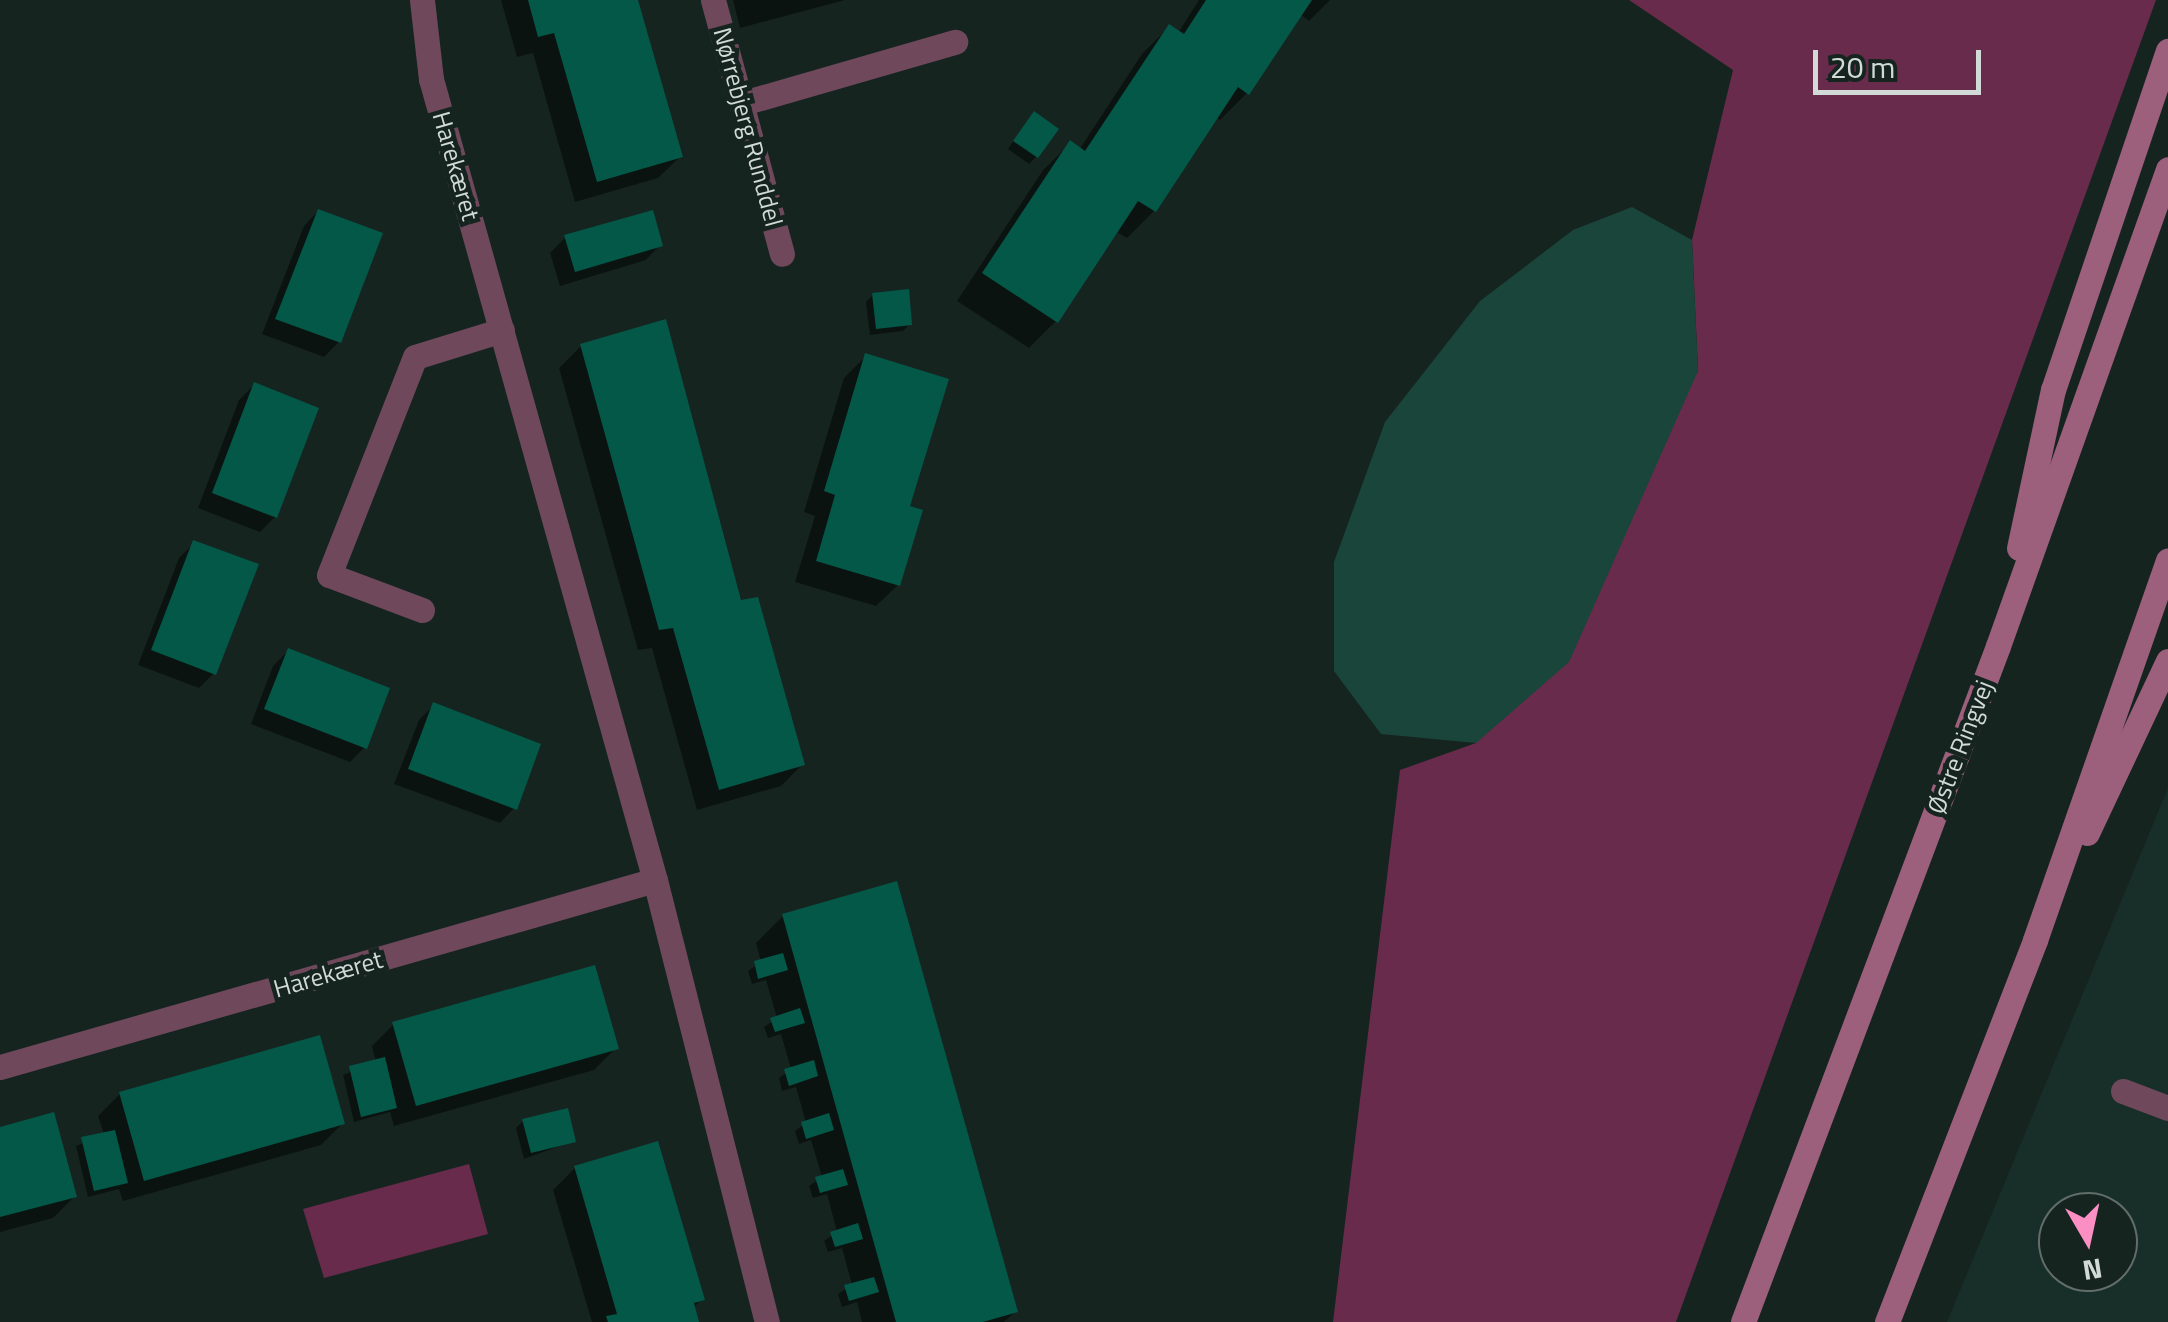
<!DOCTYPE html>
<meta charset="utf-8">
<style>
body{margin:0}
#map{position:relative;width:2168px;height:1322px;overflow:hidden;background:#162420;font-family:"Titillium Web",sans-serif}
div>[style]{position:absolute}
.built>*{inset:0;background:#182e28}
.green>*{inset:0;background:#682b4b}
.water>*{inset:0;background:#1a453a}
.shadow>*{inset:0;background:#0007}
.building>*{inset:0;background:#045848}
.service>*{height:25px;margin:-12.5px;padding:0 12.5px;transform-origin:12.5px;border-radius:12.5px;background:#6f495b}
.minor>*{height:25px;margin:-12.5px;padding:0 12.5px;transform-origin:12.5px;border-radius:12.5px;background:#6f495b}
.secondary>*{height:25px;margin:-12.5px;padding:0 12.5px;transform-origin:12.5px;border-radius:12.5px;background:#9c5f7c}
span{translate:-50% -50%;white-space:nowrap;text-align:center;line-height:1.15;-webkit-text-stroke:9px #162420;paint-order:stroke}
.street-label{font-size:25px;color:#d1dad7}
.north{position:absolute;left:2038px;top:1192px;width:100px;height:100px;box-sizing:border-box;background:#162420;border:2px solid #616d69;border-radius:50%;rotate:171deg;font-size:28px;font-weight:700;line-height:40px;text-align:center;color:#d1dad7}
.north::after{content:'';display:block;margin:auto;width:35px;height:45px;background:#fb8fc4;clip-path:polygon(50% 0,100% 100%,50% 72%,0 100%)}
.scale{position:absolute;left:1813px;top:50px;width:168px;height:45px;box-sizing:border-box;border:5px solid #d1dad7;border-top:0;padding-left:12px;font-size:30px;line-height:35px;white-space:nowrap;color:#d1dad7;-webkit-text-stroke:8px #162420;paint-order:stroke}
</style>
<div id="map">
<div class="built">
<i style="clip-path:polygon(evenodd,2168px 788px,2168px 1322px,1947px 1322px,2168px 788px,2058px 1212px,2118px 1212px,2118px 1272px,2058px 1272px,2058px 1212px)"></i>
</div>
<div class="green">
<i style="clip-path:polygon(1629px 0,2156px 0,1676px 1322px,1333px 1322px,1400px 770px,1476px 743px,1698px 371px,1692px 240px,1733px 70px)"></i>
<i style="clip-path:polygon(469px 1164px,488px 1234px,324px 1278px,303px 1209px)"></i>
</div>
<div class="water">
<i style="clip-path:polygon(1632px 207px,1692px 240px,1698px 371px,1569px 662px,1476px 743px,1381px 734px,1334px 671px,1334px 562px,1385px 422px,1480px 301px,1573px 230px)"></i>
</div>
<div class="shadow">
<i style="clip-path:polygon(501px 0,618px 0,680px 157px,658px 178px,575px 202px,533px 53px,517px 57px)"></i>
<i style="clip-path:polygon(733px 0,845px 0,740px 28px)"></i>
<i style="clip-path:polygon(1199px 0,1330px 0,1309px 21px,1300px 14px,1247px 93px,1220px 120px,1215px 117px,1154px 211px,1127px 238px,1115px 231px,1056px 321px,1029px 348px,957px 301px,1043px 170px,1070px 144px,1079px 150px,1142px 54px,1169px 27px,1178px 33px)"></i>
<i style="clip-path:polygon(1027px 121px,1036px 157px,1029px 164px,1008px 149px)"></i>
<i style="clip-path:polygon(318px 211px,339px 342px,324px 357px,262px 334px,304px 226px)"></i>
<i style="clip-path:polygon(565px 238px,660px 245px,646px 260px,560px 286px,550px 253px)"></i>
<i style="clip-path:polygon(873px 295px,910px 324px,903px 331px,870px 335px,866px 302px)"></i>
<i style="clip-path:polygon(581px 346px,739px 603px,803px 764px,781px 786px,697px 810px,652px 648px,638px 650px,559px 368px)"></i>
<i style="clip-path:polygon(866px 356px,907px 508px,898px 585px,876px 606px,795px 582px,815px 516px,804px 512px,844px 378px)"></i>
<i style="clip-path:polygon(254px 385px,275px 517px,260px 532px,198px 508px,239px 400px)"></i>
<i style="clip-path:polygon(194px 543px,214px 673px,199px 688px,138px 665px,179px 558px)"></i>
<i style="clip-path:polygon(288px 651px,365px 747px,350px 762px,251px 724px,273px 666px)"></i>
<i style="clip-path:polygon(434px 705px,514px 808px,500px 823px,394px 784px,419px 720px)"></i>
<i style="clip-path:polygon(783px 916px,1015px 1312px,1004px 1322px,862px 1322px,857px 1302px,842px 1307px,838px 1294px,852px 1285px,842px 1248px,828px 1252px,824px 1241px,837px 1232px,827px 1194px,813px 1198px,809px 1186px,822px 1177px,811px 1140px,799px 1144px,795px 1131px,806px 1123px,796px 1087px,782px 1091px,779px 1078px,791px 1069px,781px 1034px,768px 1038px,764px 1027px,777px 1018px,766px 980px,752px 984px,748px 971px,761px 962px,756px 943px)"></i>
<i style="clip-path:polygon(393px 1025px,616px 1048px,594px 1070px,394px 1126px,390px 1112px,354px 1122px,343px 1075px,376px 1062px,372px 1046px)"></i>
<i style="clip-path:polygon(120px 1094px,343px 1123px,321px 1145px,123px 1201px,119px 1189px,88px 1197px,76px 1146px,104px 1134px,98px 1116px)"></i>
<i style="clip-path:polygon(523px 1121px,573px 1141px,524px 1159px,516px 1128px)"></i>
<i style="clip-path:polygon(0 1129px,75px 1196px,53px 1218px,0 1232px)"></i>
<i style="clip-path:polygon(575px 1168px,702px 1299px,693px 1308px,697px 1322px,592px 1322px,553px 1190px)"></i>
</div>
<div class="building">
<i style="clip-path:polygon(528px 0,638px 0,683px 157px,597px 182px,554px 33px,538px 37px)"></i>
<i style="clip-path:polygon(1206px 0,1312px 0,1249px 95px,1238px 87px,1156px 212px,1138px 201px,1058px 323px,982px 273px,1070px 140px,1085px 151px,1169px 24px,1184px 34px)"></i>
<i style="clip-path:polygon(1034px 111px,1059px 129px,1038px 158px,1013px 141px)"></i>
<i style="clip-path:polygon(318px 209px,383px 233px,341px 343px,275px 319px)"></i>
<i style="clip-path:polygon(653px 210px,663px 246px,575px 272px,564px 235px)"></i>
<i style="clip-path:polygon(909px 289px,912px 325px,876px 329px,872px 293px)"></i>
<i style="clip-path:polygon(666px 319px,741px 600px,758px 597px,805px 765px,719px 790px,673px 628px,659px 630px,580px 344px)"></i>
<i style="clip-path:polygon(865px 353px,949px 379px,910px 506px,923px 510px,900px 586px,816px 561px,835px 495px,824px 491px)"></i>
<i style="clip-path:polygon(254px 382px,319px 408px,277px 518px,212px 493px)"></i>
<i style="clip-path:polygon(193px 540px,259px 564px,216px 675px,151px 650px)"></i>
<i style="clip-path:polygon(288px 648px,390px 688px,367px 749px,264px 709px)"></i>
<i style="clip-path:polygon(433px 702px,541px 744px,517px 810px,408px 769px)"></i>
<i style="clip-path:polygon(897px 881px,1018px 1312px,983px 1322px,896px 1322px,782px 914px)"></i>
<i style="clip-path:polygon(783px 953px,788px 970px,758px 979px,754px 961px)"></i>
<i style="clip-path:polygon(595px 965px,619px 1049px,416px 1106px,392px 1022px)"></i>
<i style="clip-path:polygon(800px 1008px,805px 1023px,775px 1032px,770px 1018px)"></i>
<i style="clip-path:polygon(320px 1035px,345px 1124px,144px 1181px,119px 1092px)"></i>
<i style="clip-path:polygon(385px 1057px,397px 1108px,361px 1117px,349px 1066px)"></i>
<i style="clip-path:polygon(814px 1060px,818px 1076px,789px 1086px,784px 1069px)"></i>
<i style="clip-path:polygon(568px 1108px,576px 1142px,531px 1153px,522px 1119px)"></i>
<i style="clip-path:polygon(54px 1112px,77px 1197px,0 1217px,0 1127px)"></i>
<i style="clip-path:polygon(829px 1113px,834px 1130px,806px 1139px,801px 1122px)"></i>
<i style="clip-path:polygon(115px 1130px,128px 1183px,94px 1191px,81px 1137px)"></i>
<i style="clip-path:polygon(658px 1141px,705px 1300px,694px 1303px,699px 1322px,608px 1322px,606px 1316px,617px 1314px,574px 1166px)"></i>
<i style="clip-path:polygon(843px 1169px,848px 1185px,820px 1193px,815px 1177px)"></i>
<i style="clip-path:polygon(858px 1223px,863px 1239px,835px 1247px,830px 1232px)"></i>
<i style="clip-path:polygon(874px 1277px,879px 1292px,849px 1301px,844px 1285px)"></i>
</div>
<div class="service">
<i style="left:743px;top:103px;width:221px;rotate:-16.1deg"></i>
<i style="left:2123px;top:1091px;width:48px;rotate:20.7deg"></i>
</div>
<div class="minor">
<i style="left:422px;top:0;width:80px;rotate:83.5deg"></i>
<i style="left:431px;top:79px;width:832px;rotate:74.38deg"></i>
<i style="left:655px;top:880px;width:456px;rotate:75.8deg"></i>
<i style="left:713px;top:0;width:263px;rotate:74.8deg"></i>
<i style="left:422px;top:610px;width:99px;rotate:-159.4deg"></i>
<i style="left:329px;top:575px;width:234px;rotate:-68.5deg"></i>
<i style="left:415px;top:357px;width:91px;rotate:-17.2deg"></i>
<i style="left:0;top:1067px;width:681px;rotate:-15.93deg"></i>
</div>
<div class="secondary">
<i style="left:2019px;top:548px;width:162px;rotate:-77.9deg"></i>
<i style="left:2053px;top:390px;width:358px;rotate:-71.3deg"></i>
<i style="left:2087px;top:833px;width:190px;rotate:-64.8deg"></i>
<i style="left:1743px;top:1322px;width:722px;rotate:-69.33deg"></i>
<i style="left:1998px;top:646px;width:506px;rotate:-70.38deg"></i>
<i style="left:1887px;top:1322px;width:410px;rotate:-68.8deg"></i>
<i style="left:2035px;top:940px;width:402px;rotate:-70.7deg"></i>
</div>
<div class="street-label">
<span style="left:748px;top:127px;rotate:75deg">Nørrebjerg Runddel</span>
<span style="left:456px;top:166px;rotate:74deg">Harekæret</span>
<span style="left:1960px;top:747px;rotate:-69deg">Østre Ringvej</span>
<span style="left:328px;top:974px;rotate:-16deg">Harekæret</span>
</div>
<div class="north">N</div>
<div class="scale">20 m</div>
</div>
